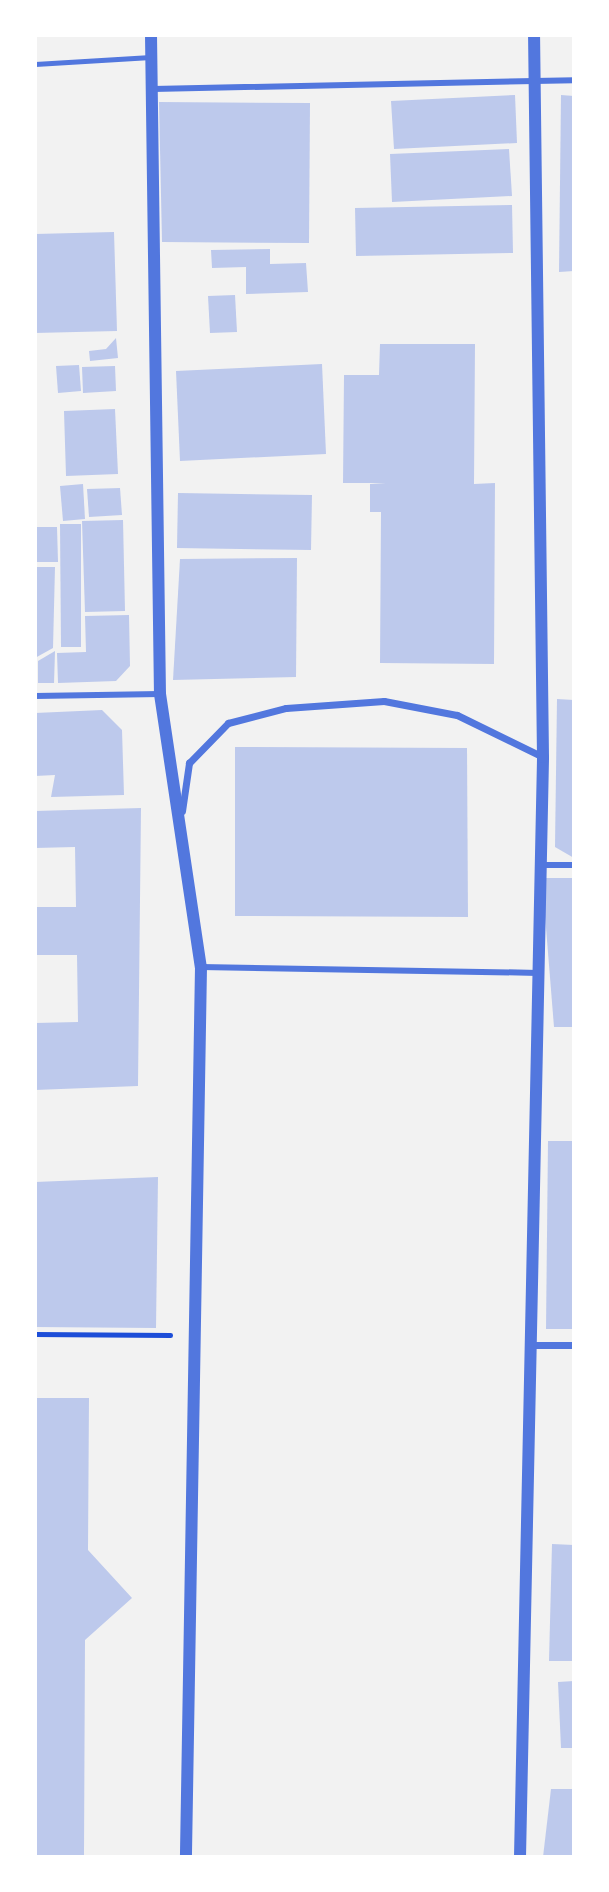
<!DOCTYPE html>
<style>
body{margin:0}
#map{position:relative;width:609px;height:1892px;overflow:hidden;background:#f2f2f2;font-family:Raleway,sans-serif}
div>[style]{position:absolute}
.building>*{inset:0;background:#bdc9ec}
.path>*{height:4.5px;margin:-2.25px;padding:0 2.25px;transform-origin:2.25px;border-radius:2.25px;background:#1d4ed8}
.service>*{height:5px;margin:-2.5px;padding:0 2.5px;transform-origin:2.5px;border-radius:2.5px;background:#5277de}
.pedestrian>*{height:6px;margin:-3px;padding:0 3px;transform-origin:3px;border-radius:3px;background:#5277de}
.minor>*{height:7px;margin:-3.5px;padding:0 3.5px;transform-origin:3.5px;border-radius:3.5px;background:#5277de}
.tertiary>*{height:12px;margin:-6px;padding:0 6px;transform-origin:6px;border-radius:6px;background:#5277de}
span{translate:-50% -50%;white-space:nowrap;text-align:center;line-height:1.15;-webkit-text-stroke:5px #fff;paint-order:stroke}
.frame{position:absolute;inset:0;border:37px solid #fff;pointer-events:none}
</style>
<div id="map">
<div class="building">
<i style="clip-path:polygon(515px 95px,517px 143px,394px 149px,391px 101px)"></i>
<i style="clip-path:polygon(561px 95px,574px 96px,574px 271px,559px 272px)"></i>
<i style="clip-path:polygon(159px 102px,310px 103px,309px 243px,162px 242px)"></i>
<i style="clip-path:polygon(509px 149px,512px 196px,392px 202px,390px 154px)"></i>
<i style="clip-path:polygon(512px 205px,513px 253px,356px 256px,355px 208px)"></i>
<i style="clip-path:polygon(114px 232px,117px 331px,35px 333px,35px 234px)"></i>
<i style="clip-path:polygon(270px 249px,270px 264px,306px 263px,308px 292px,246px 294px,246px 267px,212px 268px,211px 250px)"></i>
<i style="clip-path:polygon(235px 295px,237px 332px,210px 333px,208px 296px)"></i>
<i style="clip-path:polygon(116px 338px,118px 358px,90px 361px,89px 351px,106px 349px)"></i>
<i style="clip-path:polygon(380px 344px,475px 344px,474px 484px,495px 483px,494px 664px,380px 663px,381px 512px,370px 512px,370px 484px,386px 483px,343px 483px,344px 375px,379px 375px)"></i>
<i style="clip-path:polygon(322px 364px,326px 454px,180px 461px,176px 371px)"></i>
<i style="clip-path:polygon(79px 365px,81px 391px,58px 393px,56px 366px)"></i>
<i style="clip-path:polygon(115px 366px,116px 391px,83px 393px,82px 367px)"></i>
<i style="clip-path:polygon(115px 409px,118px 474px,66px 476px,64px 411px)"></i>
<i style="clip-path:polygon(83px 484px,85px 519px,63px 521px,60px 486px)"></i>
<i style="clip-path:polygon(120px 488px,122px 515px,89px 517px,87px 489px)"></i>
<i style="clip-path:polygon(178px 493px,312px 495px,311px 550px,177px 548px)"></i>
<i style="clip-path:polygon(123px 520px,125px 611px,85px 612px,82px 521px)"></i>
<i style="clip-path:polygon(60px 524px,81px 524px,81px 647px,61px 647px)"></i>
<i style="clip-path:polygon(35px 527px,57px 527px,58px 562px,35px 562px)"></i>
<i style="clip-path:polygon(297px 558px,296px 677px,173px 680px,180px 559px)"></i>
<i style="clip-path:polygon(35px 567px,55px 567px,53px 648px,35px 658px)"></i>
<i style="clip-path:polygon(129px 615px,130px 666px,116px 681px,58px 683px,57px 653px,86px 652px,85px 616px)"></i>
<i style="clip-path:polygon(55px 651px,54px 683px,38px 683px,38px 661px)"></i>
<i style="clip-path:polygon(557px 699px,574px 700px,574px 858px,555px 847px)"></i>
<i style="clip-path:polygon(102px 710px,122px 730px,124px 795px,51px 797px,55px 775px,35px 776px,35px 713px)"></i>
<i style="clip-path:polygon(235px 747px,467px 748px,468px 917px,235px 916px)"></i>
<i style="clip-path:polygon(141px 808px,138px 1086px,35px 1090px,35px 1023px,78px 1022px,77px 955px,35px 955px,35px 907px,76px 907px,75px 847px,35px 848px,35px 811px)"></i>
<i style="clip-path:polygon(542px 878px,574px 878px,574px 1027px,554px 1027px)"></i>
<i style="clip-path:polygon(548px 1141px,574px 1141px,574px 1329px,546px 1329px)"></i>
<i style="clip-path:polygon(158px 1177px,156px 1328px,35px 1327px,35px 1182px)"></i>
<i style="clip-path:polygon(35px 1398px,89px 1398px,88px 1550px,132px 1598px,85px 1640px,84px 1857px,35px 1857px)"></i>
<i style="clip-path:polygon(552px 1544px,574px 1545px,574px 1661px,549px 1661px)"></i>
<i style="clip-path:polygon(574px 1681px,574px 1748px,561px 1748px,558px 1682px)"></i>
<i style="clip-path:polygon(551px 1789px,574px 1789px,574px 1857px,543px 1857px)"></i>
</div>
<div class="path">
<i style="left:35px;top:1334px;width:135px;rotate:0.4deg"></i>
</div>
<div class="service">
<i style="left:35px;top:64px;width:116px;rotate:-3.5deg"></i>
</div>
<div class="pedestrian">
<i style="left:153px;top:89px;width:421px;rotate:-1.2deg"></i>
<i style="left:35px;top:696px;width:125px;rotate:-0.9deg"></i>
<i style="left:540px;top:865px;width:34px"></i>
<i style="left:201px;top:967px;width:337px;rotate:1deg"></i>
</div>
<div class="minor">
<i style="left:182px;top:811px;width:49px;rotate:-81.7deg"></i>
<i style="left:189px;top:763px;width:56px;rotate:-45.7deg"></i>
<i style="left:228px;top:723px;width:60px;rotate:-14.5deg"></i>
<i style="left:286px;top:708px;width:98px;rotate:-4.1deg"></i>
<i style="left:384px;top:701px;width:74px;rotate:10.9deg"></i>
<i style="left:457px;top:715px;width:96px;rotate:26deg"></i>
<i style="left:534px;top:1345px;width:40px"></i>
</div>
<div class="tertiary">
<i style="left:151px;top:35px;width:659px;rotate:89.22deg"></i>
<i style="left:160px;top:694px;width:276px;rotate:81.5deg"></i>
<i style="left:201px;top:967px;width:890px;rotate:90.97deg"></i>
<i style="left:520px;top:1857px;width:1100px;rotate:-88.8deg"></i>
<i style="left:543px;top:757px;width:722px;rotate:-90.71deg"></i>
</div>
<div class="frame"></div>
</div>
